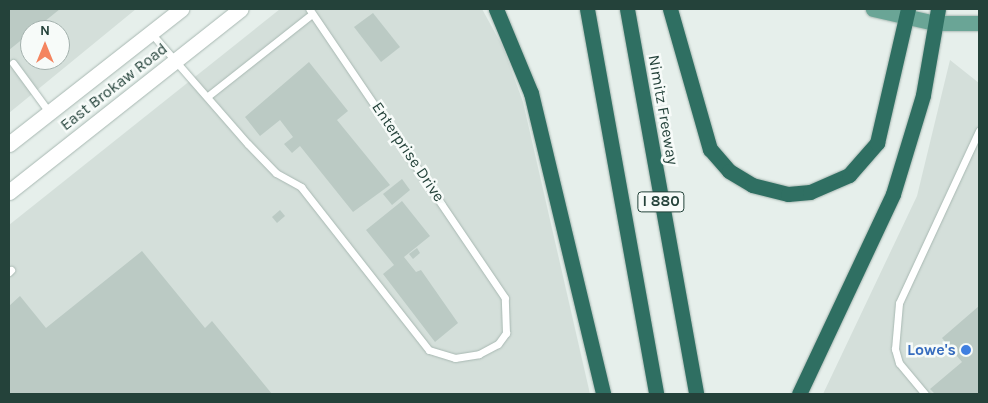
<!DOCTYPE html>
<style>
body{margin:0}
#map{position:relative;width:988px;height:403px;overflow:hidden;background:#e6efeb;font-family:Karla,sans-serif}
div>[style]{position:absolute}
.built>*{inset:0;background:#d4dfda}
.building>*{inset:0;background:#bbcac4}
.roads{filter:drop-shadow(0 0 1px #a8b8b2) drop-shadow(0 0 1px #a8b8b2)}
.service>*{height:7px;margin:-3.5px;padding:0 3.5px;transform-origin:3.5px;border-radius:3.5px;background:#fff}
.secondary>*{height:15px;margin:-7.5px;padding:0 7.5px;transform-origin:7.5px;border-radius:7.5px;background:#fff}
.primary>*{height:15px;margin:-7.5px;padding:0 7.5px;transform-origin:7.5px;border-radius:7.5px;background:#6aa596}
.motorway>*{height:15px;margin:-7.5px;padding:0 7.5px;transform-origin:7.5px;border-radius:7.5px;background:#2f6f62}
.dots>*{width:14px;height:14px;translate:-50% -50%;box-sizing:border-box;border:2px solid #f7fbf9;border-radius:50%}
span{translate:-50% -50%;white-space:nowrap;text-align:center;line-height:1.15;-webkit-text-stroke:5px #f7fbf9;paint-order:stroke}
.shield-label span{padding:1px 4px;background:#f7fbf9;border:1px solid;border-radius:4px;-webkit-text-stroke-width:0}
.shield-label{font-size:15px;color:#24423a;font-weight:700}
.street-label{font-size:16px;color:#24423a}
.shop-label{font-size:16px;color:#366cbe;font-weight:700}
.right{translate:-100% -50%;text-align:right}
.frame{position:absolute;inset:0;border:10px solid #24423a;pointer-events:none}
.north{position:absolute;left:20px;top:20px;width:50px;height:50px;box-sizing:border-box;background:#f7fbf9;border:1px solid #a3b1ad;border-radius:50%;rotate:0deg;font-size:14px;font-weight:700;line-height:20px;text-align:center;color:#24423a}
.north::after{content:'';display:block;margin:auto;width:18px;height:22px;background:#f4845f;clip-path:polygon(50% 0,100% 100%,50% 72%,0 100%)}
</style>
<div id="map">
<div class="built">
<i style="clip-path:polygon(evenodd,9px 9px,136px 9px,9px 113px,9px 9px,30px 30px,60px 30px,60px 60px,30px 60px,30px 30px)"></i>
<i style="clip-path:polygon(280px 9px,482px 9px,503px 47px,523px 102px,590px 394px,9px 394px,9px 225px)"></i>
<i style="clip-path:polygon(950px 60px,979px 83px,979px 394px,823px 394px,917px 196px)"></i>
</div>
<div class="building">
<i style="clip-path:polygon(9px 9px,60px 9px,9px 50px)"></i>
<i style="clip-path:polygon(373px 13px,400px 47px,381px 62px,354px 27px)"></i>
<i style="clip-path:polygon(309px 62px,348px 111px,337px 120px,390px 185px,353px 212px,300px 146px,292px 153px,284px 144px,293px 137px,280px 120px,260px 136px,245px 117px)"></i>
<i style="clip-path:polygon(402px 179px,410px 190px,392px 205px,383px 194px)"></i>
<i style="clip-path:polygon(402px 201px,430px 236px,404px 257px,416px 272px,421px 270px,458px 323px,435px 342px,383px 274px,394px 265px,366px 230px)"></i>
<i style="clip-path:polygon(280px 210px,285px 216px,277px 223px,272px 217px)"></i>
<i style="clip-path:polygon(417px 248px,420px 253px,413px 259px,409px 254px)"></i>
<i style="clip-path:polygon(142px 251px,205px 328px,212px 321px,272px 394px,9px 394px,9px 306px,20px 296px,46px 328px)"></i>
<i style="clip-path:polygon(979px 306px,979px 394px,935px 394px,930px 389px,962px 362px,942px 338px)"></i>
</div>
<div class="roads">
<div class="service">
<i style="left:151px;top:33px;width:147px;rotate:48.9deg"></i>
<i style="left:248px;top:144px;width:40px;rotate:46deg"></i>
<i style="left:276px;top:173px;width:29px;rotate:29deg"></i>
<i style="left:301px;top:187px;width:207px;rotate:51.9deg"></i>
<i style="left:429px;top:350px;width:27px;rotate:17deg"></i>
<i style="left:455px;top:358px;width:24px;rotate:-9deg"></i>
<i style="left:479px;top:354px;width:21px;rotate:-28deg"></i>
<i style="left:498px;top:344px;width:14px;rotate:-54deg"></i>
<i style="left:506px;top:333px;width:35px;rotate:-92deg"></i>
<i style="left:505px;top:298px;width:349px;rotate:-124.1deg"></i>
<i style="left:13px;top:63px;width:61px;rotate:53.7deg"></i>
<i style="left:208px;top:96px;width:132px;rotate:-38.3deg"></i>
<i style="left:9px;top:272px;width:3px;rotate:-45deg"></i>
<i style="left:925px;top:394px;width:40px;rotate:-130deg"></i>
<i style="left:899px;top:363px;width:15px;rotate:-106deg"></i>
<i style="left:895px;top:349px;width:46px;rotate:-85deg"></i>
<i style="left:899px;top:303px;width:190px;rotate:-65.1deg"></i>
</div>
<div class="secondary">
<i style="left:9px;top:144px;width:219px;rotate:-38.1deg"></i>
<i style="left:9px;top:192px;width:295px;rotate:-38.3deg"></i>
</div>
<div class="primary">
<i style="left:873px;top:9px;width:64px;rotate:12.7deg"></i>
<i style="left:935px;top:23px;width:44px"></i>
</div>
<div class="motorway">
<i style="left:496px;top:9px;width:91px;rotate:67.4deg"></i>
<i style="left:531px;top:93px;width:309px;rotate:76.5deg"></i>
<i style="left:587px;top:9px;width:391px;rotate:79.8deg"></i>
<i style="left:627px;top:9px;width:391px;rotate:79.8deg"></i>
<i style="left:670px;top:9px;width:146px;rotate:74.1deg"></i>
<i style="left:710px;top:149px;width:29px;rotate:49deg"></i>
<i style="left:729px;top:171px;width:27px;rotate:31deg"></i>
<i style="left:752px;top:185px;width:37px;rotate:14deg"></i>
<i style="left:788px;top:194px;width:22px;rotate:-5deg"></i>
<i style="left:810px;top:192px;width:43px;rotate:-23.6deg"></i>
<i style="left:849px;top:175px;width:43px;rotate:-48.8deg"></i>
<i style="left:877px;top:143px;width:138px;rotate:-77deg"></i>
<i style="left:799px;top:394px;width:221px;rotate:-64.8deg"></i>
<i style="left:893px;top:194px;width:103px;rotate:-73.1deg"></i>
<i style="left:923px;top:95px;width:87px;rotate:-80.1deg"></i>
</div>
</div>
<div class="dots">
<i style="left:966px;top:350px;background:#3f7fe0"></i>
</div>
<div class="shield-label">
<span style="left:661px;top:202px">I 880</span>
</div>
<div class="street-label">
<span style="left:114px;top:87px;rotate:-38deg">East Brokaw Road</span>
<span style="left:663px;top:110px;rotate:80deg">Nimitz Freeway</span>
<span style="left:408px;top:152px;rotate:56deg">Enterprise Drive</span>
</div>
<div class="shop-label">
<span class="right" style="left:956px;top:350px">Lowe's</span>
</div>
<div class="frame"></div>
<div class="north">N</div>
</div>
